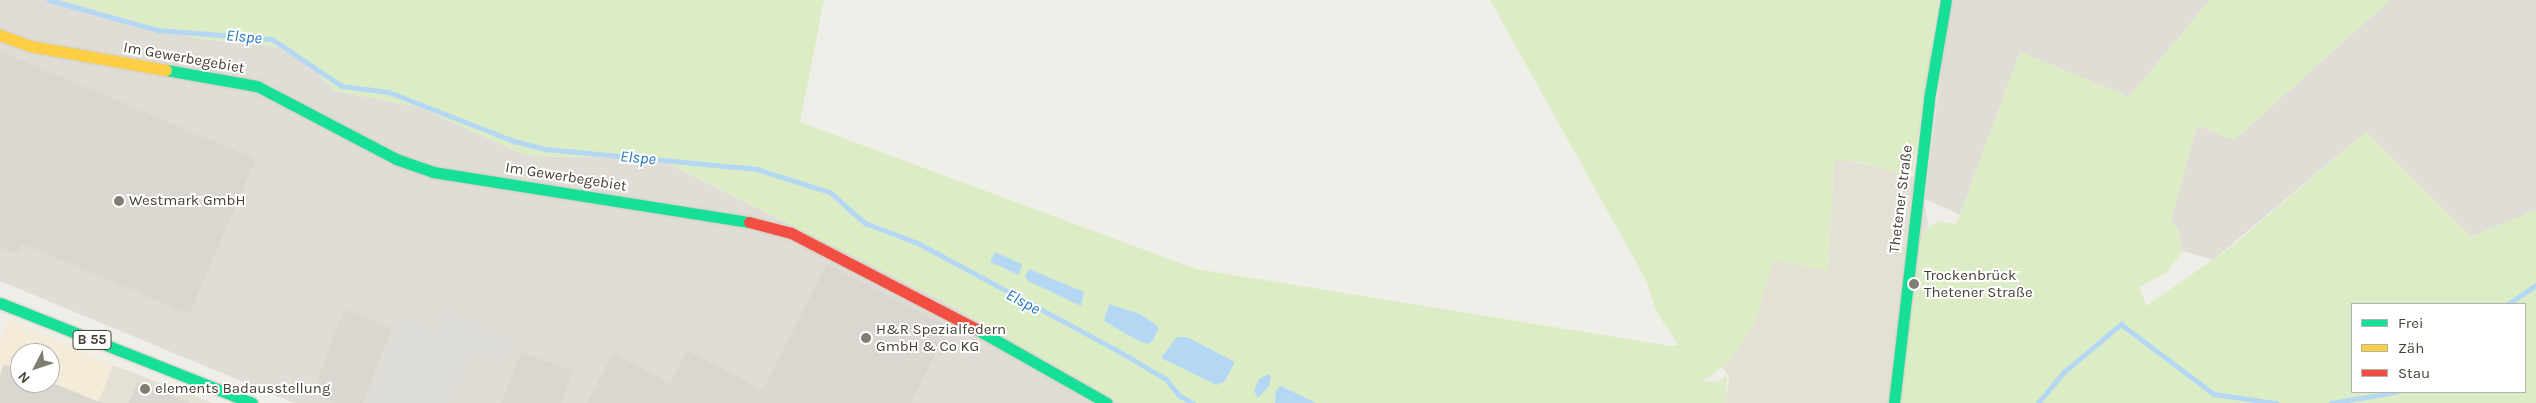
<!DOCTYPE html>
<meta charset="utf-8">
<style>
body{margin:0}
#map{position:relative;width:2536px;height:403px;overflow:hidden;background:#f0eee8;font-family:Karla,sans-serif}
div>[style]{position:absolute}
.residential>*{inset:0;background:#e5e0d5}
.commercial>*{inset:0;background:#f5ebd9}
.industrial>*{inset:0;background:#e0ddd6}
.green>*{inset:0;background:#dcedc5}
.parking>*{inset:0;background:#dfddd8}
.water>*{inset:0;background:#b4d8f3}
.stream>*{height:4.5px;margin:-2.25px;padding:0 2.25px;transform-origin:2.25px;border-radius:2.25px;background:#b4d8f3}
.building>*{inset:0;background:#dad7d1}
.roads{filter:drop-shadow(0 0 1px #d0ccbe) drop-shadow(0 0 1px #d0ccbe)}
.fast>*{height:11px;margin:-5.5px;padding:0 5.5px;transform-origin:5.5px;border-radius:5.5px;background:#16e098}
.slow>*{height:11px;margin:-5.5px;padding:0 5.5px;transform-origin:5.5px;border-radius:5.5px;background:#ffcf43}
.jam>*{height:11px;margin:-5.5px;padding:0 5.5px;transform-origin:5.5px;border-radius:5.5px;background:#f24e42}
.dots>*{width:14px;height:14px;translate:-50% -50%;box-sizing:border-box;border:2px solid #fff;border-radius:50%}
span{translate:-50% -50%;white-space:nowrap;text-align:center;line-height:1.15;-webkit-text-stroke:4px #fff;paint-order:stroke}
.shield-label span{padding:1px 4px;background:#fff;border:1px solid;border-radius:4px;-webkit-text-stroke-width:0}
.shield-label{font-size:14px;color:#474033;font-weight:700}
.street-label{font-size:15px;color:#474033}
.poi-label{font-size:15px;color:#474033}
.left{translate:0 -50%;text-align:left}
.water-label{font-size:16px;color:#2276be;font-style:italic}
.legend{position:absolute;left:2351px;top:303px;width:175px;height:90px;box-sizing:border-box;background:#fff;border:1px solid #b5b3ad;margin:0;padding:6px 9px;list-style:none;font-size:15px;color:#474033}
.legend li{display:flex;align-items:center;gap:10px;height:25px}
.legend b{width:25px;border:1px solid #b5b3ad}
.north{position:absolute;left:10px;top:343px;width:50px;height:50px;box-sizing:border-box;background:#fff;border:1px solid #b5b3ad;border-radius:50%;rotate:229deg;font-size:14px;font-weight:700;line-height:20px;text-align:center;color:#474033}
.north::after{content:'';display:block;margin:auto;width:18px;height:22px;background:#827d72;clip-path:polygon(50% 0,100% 100%,50% 72%,0 100%)}
</style>
<div id="map">
<div class="residential">
<i style="clip-path:polygon(1844px 159px,1908px 174px,1924px 182px,1922px 195px,1929px 226px,1922px 232px,1900px 403px,1726px 403px,1729px 377px,1722px 367px,1729px 362px,1774px 260px,1828px 271px,1834px 160px)"></i>
<i style="clip-path:polygon(113px 365px,212px 403px,98px 403px)"></i>
</div>
<div class="commercial">
<i style="clip-path:polygon(evenodd,7px 319px,113px 365px,98px 403px,0 403px,0 343px,7px 319px,20px 353px,50px 353px,50px 383px,20px 383px,20px 353px)"></i>
</div>
<div class="industrial">
<i style="clip-path:polygon(0 0,62px 0,194px 38px,292px 48px,335px 91px,419px 107px,527px 156px,658px 158px,941px 300px,1120px 403px,294px 403px,0 281px)"></i>
<i style="clip-path:polygon(1950px 0,2210px 0,2129px 97px,2020px 52px,1960px 215px,1925px 199px)"></i>
<i style="clip-path:polygon(2390px 0,2536px 0,2536px 210px,2471px 237px,2366px 132px,2213px 260px,2183px 251px,2178px 229px,2171px 220px,2197px 125px,2234px 140px)"></i>
</div>
<div class="green">
<i style="clip-path:polygon(evenodd,62px 0,824px 0,800px 122px,1196px 269px,1671px 346px,1678px 345px,1656px 311px,1647px 282px,1490px 0,1939px 0,1913px 170px,1902px 175px,1861px 162px,1834px 160px,1828px 271px,1774px 260px,1755px 322px,1729px 362px,1703px 381px,1717px 382px,1727px 375px,1726px 403px,1316px 403px,1281px 386px,1275px 403px,1120px 403px,941px 300px,658px 158px,527px 156px,419px 107px,335px 91px,292px 48px,194px 38px,62px 0,1109px 304px,1140px 314px,1133px 338px,1104px 321px,1109px 304px)"></i>
<i style="clip-path:polygon(evenodd,2210px 0,2390px 0,2234px 140px,2197px 125px,2171px 220px,2178px 229px,2183px 251px,2167px 272px,2140px 287px,2146px 306px,2230px 248px,2366px 132px,2471px 237px,2536px 210px,2536px 403px,1900px 403px,1922px 232px,1938px 221px,1955px 224px,1960px 215px,2020px 52px,2129px 97px,2210px 0,2352px 304px,2525px 304px,2525px 392px,2352px 392px,2352px 304px)"></i>
</div>
<div class="parking">
<i style="clip-path:polygon(446px 311px,513px 338px,504px 364px,471px 352px,450px 403px,366px 403px,399px 316px,438px 331px)"></i>
</div>
<div class="water">
<i style="clip-path:polygon(995px 252px,1022px 264px,1019px 275px,990px 262px)"></i>
<i style="clip-path:polygon(1029px 269px,1084px 292px,1081px 306px,1028px 281px,1025px 277px)"></i>
<i style="clip-path:polygon(1109px 304px,1140px 314px,1155px 324px,1159px 328px,1152px 342px,1147px 344px,1133px 338px,1104px 321px)"></i>
<i style="clip-path:polygon(1177px 337px,1187px 337px,1235px 362px,1225px 381px,1217px 385px,1161px 358px)"></i>
<i style="clip-path:polygon(1268px 374px,1271px 377px,1269px 386px,1258px 398px,1254px 391px,1259px 379px)"></i>
<i style="clip-path:polygon(1281px 386px,1316px 403px,1275px 403px,1276px 390px)"></i>
</div>
<div class="stream">
<i style="left:49px;top:0;width:113px;rotate:15.4deg"></i>
<i style="left:158px;top:30px;width:114px;rotate:4.5deg"></i>
<i style="left:272px;top:39px;width:84px;rotate:33.9deg"></i>
<i style="left:342px;top:86px;width:47px;rotate:7.3deg"></i>
<i style="left:389px;top:92px;width:134px;rotate:21.4deg"></i>
<i style="left:514px;top:141px;width:33px;rotate:14deg"></i>
<i style="left:546px;top:149px;width:212px;rotate:5.4deg"></i>
<i style="left:757px;top:169px;width:77px;rotate:17.5deg"></i>
<i style="left:830px;top:192px;width:47px;rotate:41.5deg"></i>
<i style="left:865px;top:223px;width:57px;rotate:20.7deg"></i>
<i style="left:918px;top:243px;width:224px;rotate:28.3deg"></i>
<i style="left:1115px;top:349px;width:59px;rotate:30.5deg"></i>
<i style="left:1166px;top:379px;width:21px;rotate:51deg"></i>
<i style="left:1179px;top:395px;width:16px;rotate:30deg"></i>
<i style="left:2508px;top:304px;width:34px;rotate:-34deg"></i>
<i style="left:2038px;top:403px;width:40px;rotate:-50deg"></i>
<i style="left:2064px;top:372px;width:75px;rotate:-40.1deg"></i>
<i style="left:2121px;top:324px;width:116px;rotate:37deg"></i>
<i style="left:2214px;top:394px;width:63px;rotate:8.3deg"></i>
<i style="left:2331px;top:403px;width:66px;rotate:-9.6deg"></i>
</div>
<div class="building">
<i style="clip-path:polygon(0 51px,256px 159px,189px 314px,22px 244px,18px 255px,0 248px)"></i>
<i style="clip-path:polygon(827px 264px,949px 326px,911px 403px,587px 403px,613px 353px,670px 383px,687px 350px,763px 390px)"></i>
<i style="clip-path:polygon(344px 309px,392px 328px,363px 403px,337px 403px,312px 394px)"></i>
<i style="clip-path:polygon(521px 352px,573px 371px,561px 403px,501px 403px)"></i>
<i style="clip-path:polygon(4px 364px,20px 370px,20px 383px,53px 383px,102px 403px,0 403px,0 376px)"></i>
<i style="clip-path:polygon(137px 382px,189px 402px,189px 403px,129px 403px)"></i>
</div>
<div class="roads">
<div class="fast">
<i style="left:166px;top:70px;width:92px;rotate:10deg"></i>
<i style="left:257px;top:86px;width:157px;rotate:27.7deg"></i>
<i style="left:396px;top:159px;width:39px;rotate:19deg"></i>
<i style="left:433px;top:172px;width:320px;rotate:9deg"></i>
<i style="left:0;top:303px;width:271px;rotate:21.6deg"></i>
<i style="left:976px;top:329px;width:150px;rotate:29.5deg"></i>
<i style="left:1894px;top:403px;width:306px;rotate:-83.4deg"></i>
<i style="left:1929px;top:99px;width:100px;rotate:-80.3deg"></i>
</div>
<div class="slow">
<i style="left:0;top:35px;width:32px;rotate:20deg"></i>
<i style="left:30px;top:46px;width:138px;rotate:10deg"></i>
</div>
<div class="jam">
<i style="left:749px;top:222px;width:43px;rotate:14.7deg"></i>
<i style="left:791px;top:233px;width:208px;rotate:27.4deg"></i>
</div>
</div>
<div class="dots">
<i style="left:119px;top:201px;background:#827d72"></i>
<i style="left:1914px;top:284px;background:#827d72"></i>
<i style="left:866px;top:338px;background:#827d72"></i>
<i style="left:145px;top:389px;background:#827d72"></i>
</div>
<div class="shield-label">
<span style="left:92px;top:340px">B 55</span>
</div>
<div class="street-label">
<span style="left:184px;top:58px;rotate:10deg">Im Gewerbegebiet</span>
<span style="left:566px;top:177px;rotate:9deg">Im Gewerbegebiet</span>
<span style="left:1901px;top:199px;rotate:-83deg">Thetener Straße</span>
</div>
<div class="poi-label">
<span class="left" style="left:129px;top:201px">Westmark GmbH</span>
<span class="left" style="left:1924px;top:284px">Trockenbrück<br>Thetener Straße</span>
<span class="left" style="left:876px;top:338px">H&amp;R Spezialfedern<br>GmbH &amp; Co KG</span>
<span class="left" style="left:155px;top:389px">elements Badausstellung</span>
</div>
<div class="water-label">
<span style="left:244px;top:37px;rotate:5deg">Elspe</span>
<span style="left:638px;top:158px;rotate:5deg">Elspe</span>
<span style="left:1023px;top:302px;rotate:28deg">Elspe</span>
</div>
<ul class="legend">
<li><b style="height:6px;background:#16e098"></b>Frei</li>
<li><b style="height:6px;background:#ffcf43"></b>Zäh</li>
<li><b style="height:6px;background:#f24e42"></b>Stau</li>
</ul>
<div class="north">N</div>
</div>
